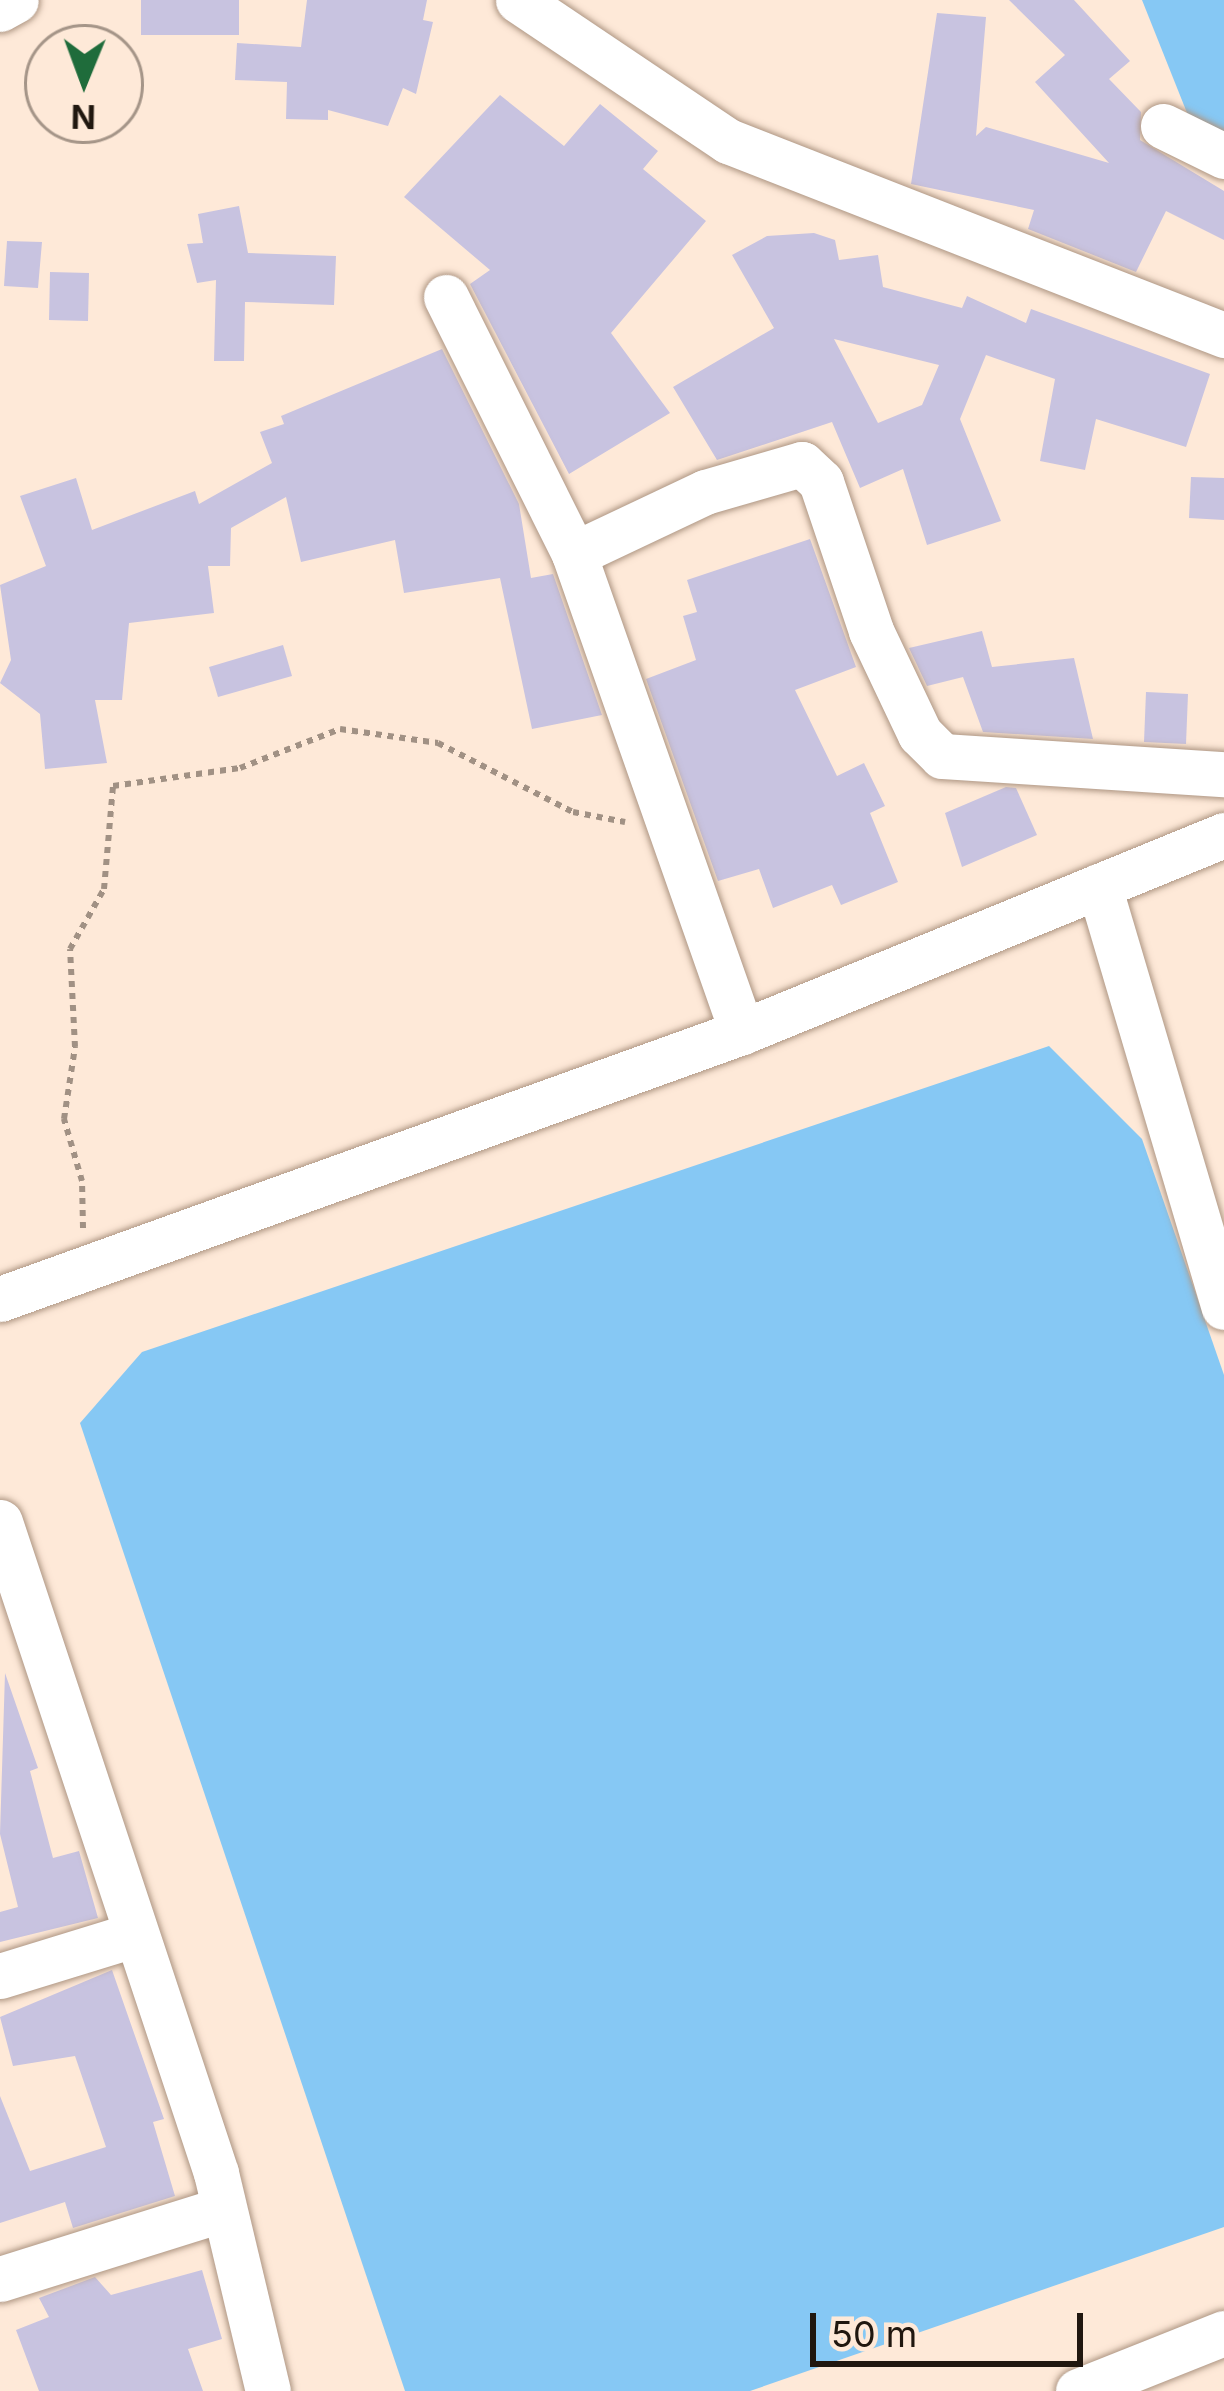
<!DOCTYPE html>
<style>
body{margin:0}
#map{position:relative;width:1224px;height:2391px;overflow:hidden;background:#fee9d8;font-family:Inter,sans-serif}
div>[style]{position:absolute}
.water>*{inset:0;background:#86c8f4}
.building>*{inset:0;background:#c8c3e0}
.path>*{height:6px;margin-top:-3px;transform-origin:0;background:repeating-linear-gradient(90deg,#a19184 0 6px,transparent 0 12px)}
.roads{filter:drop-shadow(0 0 3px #ae9683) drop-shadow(0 0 3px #ae9683)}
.minor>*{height:45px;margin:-22.5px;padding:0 22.5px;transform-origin:22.5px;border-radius:22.5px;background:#fff}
span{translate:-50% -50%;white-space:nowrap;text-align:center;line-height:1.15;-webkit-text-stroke:9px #fee9d8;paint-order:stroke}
.north{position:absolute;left:24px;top:24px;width:120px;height:120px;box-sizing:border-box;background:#fee9d8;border:3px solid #a59588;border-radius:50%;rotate:181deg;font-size:33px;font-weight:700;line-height:48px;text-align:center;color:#20170f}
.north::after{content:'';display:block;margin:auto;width:42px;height:54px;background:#1f6c3b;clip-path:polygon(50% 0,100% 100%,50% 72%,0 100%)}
.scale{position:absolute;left:810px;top:2313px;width:273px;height:54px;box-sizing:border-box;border:6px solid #20170f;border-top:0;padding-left:15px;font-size:36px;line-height:42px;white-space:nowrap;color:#20170f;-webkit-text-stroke:9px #fee9d8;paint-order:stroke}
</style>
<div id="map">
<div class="water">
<i style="clip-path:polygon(1142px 0,1224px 0,1224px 164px,1205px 158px)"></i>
<i style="clip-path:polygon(1049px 1046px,1142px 1139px,1224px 1375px,1224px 2227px,750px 2391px,405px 2391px,80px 1423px,142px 1352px)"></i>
</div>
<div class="building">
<i style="clip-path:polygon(141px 0,239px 0,239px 35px,141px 35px)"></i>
<i style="clip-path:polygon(307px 0,427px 0,423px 20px,433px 22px,416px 94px,403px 88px,388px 126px,328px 110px,328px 120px,286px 119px,287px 82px,235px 80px,237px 43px,301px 47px)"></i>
<i style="clip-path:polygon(1009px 0,1074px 0,1130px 61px,1109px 79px,1141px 112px,1140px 140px,1224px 191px,1224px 240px,1166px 211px,1136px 272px,1028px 229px,1034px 210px,911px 184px,937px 13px,986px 17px,976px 136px,986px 127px,1109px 163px,1035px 82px,1065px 55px)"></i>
<i style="clip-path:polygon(500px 95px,564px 146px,600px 104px,658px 151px,643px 169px,706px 221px,611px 333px,670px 413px,569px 474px,470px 284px,490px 270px,404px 197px)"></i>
<i style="clip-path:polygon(239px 206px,248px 253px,336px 256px,334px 305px,245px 302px,244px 361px,214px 361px,216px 280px,197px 283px,187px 244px,203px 243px,198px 214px)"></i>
<i style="clip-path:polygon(evenodd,814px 233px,835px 240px,839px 260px,878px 255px,883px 287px,962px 308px,967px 296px,1026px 323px,1031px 309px,1210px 374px,1186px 447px,1096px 419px,1085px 470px,1040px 461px,1055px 379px,986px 355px,960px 419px,1001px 521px,927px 545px,903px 469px,860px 488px,832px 422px,717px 460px,673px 387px,774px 328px,732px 255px,767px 236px,814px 233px,834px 339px,939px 365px,922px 405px,878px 423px,834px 339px)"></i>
<i style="clip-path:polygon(7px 241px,42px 242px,38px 288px,4px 286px)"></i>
<i style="clip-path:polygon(50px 272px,89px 273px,88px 321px,49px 320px)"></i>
<i style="clip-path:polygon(442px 349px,519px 504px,531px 578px,553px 574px,602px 715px,532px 729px,500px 578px,404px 593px,395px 540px,301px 562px,286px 497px,231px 528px,230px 566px,208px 566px,214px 613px,129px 623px,122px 700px,95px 700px,107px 763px,45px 769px,40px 714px,0 683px,11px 660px,0 585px,46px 566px,20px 496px,76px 478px,92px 530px,195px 491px,199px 504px,272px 463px,260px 432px,284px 424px,281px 416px)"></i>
<i style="clip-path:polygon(1191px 477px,1224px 478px,1224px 520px,1189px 518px)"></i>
<i style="clip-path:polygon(810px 539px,856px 667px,795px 690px,837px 776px,864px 763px,885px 806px,870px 813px,898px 882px,841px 905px,832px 885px,773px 908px,759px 869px,718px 881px,646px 679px,696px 660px,683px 616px,697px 612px,687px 580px)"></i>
<i style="clip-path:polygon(982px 631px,992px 667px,1074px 658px,1093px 739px,983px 732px,963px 677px,927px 686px,909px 648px)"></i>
<i style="clip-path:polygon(283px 645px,292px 676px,218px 697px,209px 667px)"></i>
<i style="clip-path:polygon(1146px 692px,1188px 694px,1186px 744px,1144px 742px)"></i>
<i style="clip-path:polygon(1006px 787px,1016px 788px,1037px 835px,962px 867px,945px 813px)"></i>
<i style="clip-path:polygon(5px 1673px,38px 1768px,30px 1771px,53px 1858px,79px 1851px,98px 1918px,0 1942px,0 1912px,18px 1907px,0 1834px)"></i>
<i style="clip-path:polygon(112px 1970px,164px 2119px,153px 2122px,175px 2196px,73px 2228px,65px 2202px,0 2223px,0 2096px,30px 2171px,106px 2147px,75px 2056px,13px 2066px,0 2017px)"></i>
<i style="clip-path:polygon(202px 2270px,222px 2339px,188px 2349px,203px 2391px,39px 2391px,16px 2330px,49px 2317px,39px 2298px,95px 2277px,111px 2295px)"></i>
</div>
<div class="path">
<i style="left:83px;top:1228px;width:47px;rotate:-91.2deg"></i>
<i style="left:82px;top:1181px;width:65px;rotate:-106.2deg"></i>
<i style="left:64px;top:1119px;width:73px;rotate:-81.3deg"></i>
<i style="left:75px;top:1047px;width:98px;rotate:-92.9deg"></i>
<i style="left:70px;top:949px;width:69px;rotate:-60.5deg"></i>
<i style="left:104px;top:889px;width:103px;rotate:-85deg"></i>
<i style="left:113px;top:786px;width:128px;rotate:-8.1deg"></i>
<i style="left:240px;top:768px;width:107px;rotate:-21.3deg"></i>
<i style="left:340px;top:729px;width:99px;rotate:8.1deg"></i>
<i style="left:438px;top:743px;width:152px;rotate:27.1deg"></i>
<i style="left:573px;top:812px;width:53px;rotate:10.9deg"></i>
</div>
<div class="roads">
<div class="minor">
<i style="left:518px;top:0;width:253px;rotate:33.9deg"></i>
<i style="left:728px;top:141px;width:533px;rotate:21.36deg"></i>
<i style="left:0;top:9px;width:18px;rotate:-29deg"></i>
<i style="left:1163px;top:126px;width:68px;rotate:26.2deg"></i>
<i style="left:446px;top:297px;width:287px;rotate:63.5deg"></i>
<i style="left:574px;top:554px;width:507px;rotate:70.64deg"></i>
<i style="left:574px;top:554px;width:145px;rotate:-25.3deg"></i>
<i style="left:705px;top:492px;width:101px;rotate:-16.1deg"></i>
<i style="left:802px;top:464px;width:26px;rotate:43deg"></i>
<i style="left:821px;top:482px;width:157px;rotate:71.4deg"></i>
<i style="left:871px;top:631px;width:114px;rotate:64.6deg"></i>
<i style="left:920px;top:734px;width:31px;rotate:45deg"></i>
<i style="left:942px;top:756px;width:283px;rotate:3.7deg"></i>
<i style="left:1099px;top:886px;width:439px;rotate:73.5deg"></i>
<i style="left:0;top:1299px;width:789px;rotate:-19.79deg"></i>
<i style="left:742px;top:1032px;width:521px;rotate:-22.23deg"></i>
<i style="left:0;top:1522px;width:686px;rotate:71.64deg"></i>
<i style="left:216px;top:2173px;width:224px;rotate:76.6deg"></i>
<i style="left:0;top:1976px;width:136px;rotate:-17.1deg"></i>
<i style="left:0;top:2279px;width:231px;rotate:-17.4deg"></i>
<i style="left:1078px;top:2391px;width:157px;rotate:-21.7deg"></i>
</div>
</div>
<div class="north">N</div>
<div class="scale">50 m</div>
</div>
